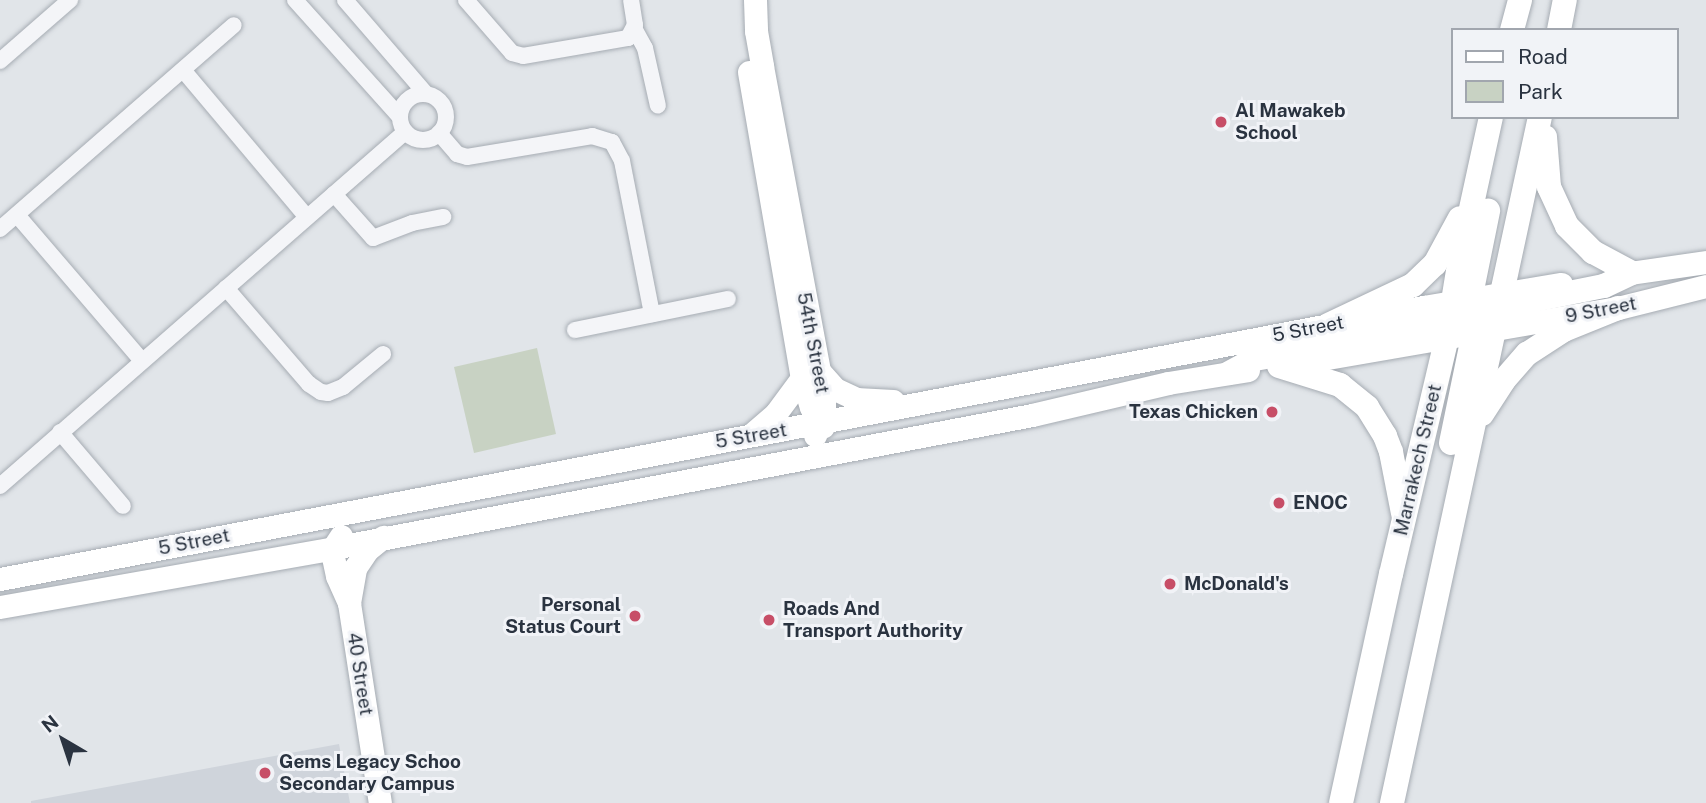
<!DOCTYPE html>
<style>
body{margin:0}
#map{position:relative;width:1706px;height:803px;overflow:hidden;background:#e1e5e9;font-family:"Public Sans",sans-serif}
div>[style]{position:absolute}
.built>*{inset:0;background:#cfd4db}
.green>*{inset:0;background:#c8d2c3}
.roads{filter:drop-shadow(0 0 2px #a6acb3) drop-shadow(0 0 2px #a6acb3)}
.street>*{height:16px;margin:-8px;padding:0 8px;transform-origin:8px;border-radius:8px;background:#f4f5f8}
.street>.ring{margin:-8px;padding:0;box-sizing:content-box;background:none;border:16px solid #f4f5f8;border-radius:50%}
.secondary>*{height:23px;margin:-11.5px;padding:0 11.5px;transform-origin:11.5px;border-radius:11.5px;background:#fff}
.primary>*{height:24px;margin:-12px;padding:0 12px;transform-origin:12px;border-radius:12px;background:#fff}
.dots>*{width:19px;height:19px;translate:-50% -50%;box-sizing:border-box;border:4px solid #f1f3f7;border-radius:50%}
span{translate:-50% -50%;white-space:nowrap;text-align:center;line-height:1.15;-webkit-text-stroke:6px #f1f3f7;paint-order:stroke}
.poi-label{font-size:19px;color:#2a3340;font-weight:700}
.left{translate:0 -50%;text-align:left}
.right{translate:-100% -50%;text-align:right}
.street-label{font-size:19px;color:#2a3340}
.legend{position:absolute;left:1451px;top:28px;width:228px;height:91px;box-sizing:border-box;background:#f1f3f7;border:2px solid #a1a6ae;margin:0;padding:9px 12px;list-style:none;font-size:21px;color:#2a3340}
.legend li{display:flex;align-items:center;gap:14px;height:35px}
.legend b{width:35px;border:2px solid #a1a6ae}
.north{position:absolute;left:28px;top:705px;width:70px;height:70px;-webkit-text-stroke:5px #f1f3f7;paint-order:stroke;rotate:321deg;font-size:19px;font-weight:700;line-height:28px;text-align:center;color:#2a3340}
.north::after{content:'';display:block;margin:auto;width:24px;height:32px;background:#2a3340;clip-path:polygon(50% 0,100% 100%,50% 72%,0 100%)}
</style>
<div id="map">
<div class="built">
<i style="clip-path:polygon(339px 744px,350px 803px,31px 803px,31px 801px)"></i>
</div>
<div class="green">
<i style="clip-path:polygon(537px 348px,556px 434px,474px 453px,454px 367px)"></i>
</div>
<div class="roads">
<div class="street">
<i style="left:295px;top:0;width:157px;rotate:48.1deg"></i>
<i style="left:345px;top:0;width:124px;rotate:49.2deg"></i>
<i style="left:466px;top:0;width:70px;rotate:49deg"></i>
<i style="left:512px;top:53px;width:11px;rotate:15deg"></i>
<i style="left:523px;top:56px;width:107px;rotate:-9.7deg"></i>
<i style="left:628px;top:38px;width:15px;rotate:-62deg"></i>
<i style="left:635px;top:25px;width:25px;rotate:-99deg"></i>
<i style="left:635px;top:30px;width:21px;rotate:61deg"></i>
<i style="left:645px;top:48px;width:59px;rotate:77.4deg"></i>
<i style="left:0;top:61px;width:93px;rotate:-41.1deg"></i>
<i style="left:183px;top:70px;width:192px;rotate:49.9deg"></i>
<i class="ring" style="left:400px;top:94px;width:30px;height:30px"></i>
<i style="left:439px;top:133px;width:28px;rotate:49deg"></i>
<i style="left:457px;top:154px;width:10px;rotate:17deg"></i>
<i style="left:467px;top:157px;width:127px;rotate:-9.5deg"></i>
<i style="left:592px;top:136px;width:21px;rotate:17deg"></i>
<i style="left:612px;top:142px;width:21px;rotate:62deg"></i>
<i style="left:622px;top:161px;width:156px;rotate:78.9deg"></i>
<i style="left:334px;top:194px;width:59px;rotate:48.4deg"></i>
<i style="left:373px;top:238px;width:42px;rotate:-21deg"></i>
<i style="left:412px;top:223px;width:32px;rotate:-11deg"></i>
<i style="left:17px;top:215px;width:192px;rotate:49.4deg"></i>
<i style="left:0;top:229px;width:310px;rotate:-41.1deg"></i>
<i style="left:226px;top:288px;width:127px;rotate:49.2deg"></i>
<i style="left:309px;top:384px;width:14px;rotate:34deg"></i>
<i style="left:321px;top:392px;width:7px;rotate:8deg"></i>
<i style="left:328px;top:393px;width:16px;rotate:-22deg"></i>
<i style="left:343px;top:387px;width:52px;rotate:-39.5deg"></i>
<i style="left:575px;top:330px;width:156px;rotate:-11.5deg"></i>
<i style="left:60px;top:432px;width:97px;rotate:49.6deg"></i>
<i style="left:0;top:486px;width:538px;rotate:-41.16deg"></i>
</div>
<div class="secondary">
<i style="left:755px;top:0;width:31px;rotate:88deg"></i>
<i style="left:756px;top:31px;width:36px;rotate:80deg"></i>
<i style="left:762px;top:66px;width:336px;rotate:79.4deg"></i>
<i style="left:824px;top:396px;width:17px;rotate:90deg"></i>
<i style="left:824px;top:413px;width:24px;rotate:112deg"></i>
<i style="left:749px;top:72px;width:311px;rotate:80.2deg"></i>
<i style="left:802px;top:378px;width:30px;rotate:73deg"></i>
<i style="left:811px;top:407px;width:23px;rotate:59deg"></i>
<i style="left:1616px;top:275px;width:91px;rotate:-8.2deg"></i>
<i style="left:1310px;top:361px;width:313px;rotate:-9.8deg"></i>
<i style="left:1618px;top:308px;width:91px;rotate:-14deg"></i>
<i style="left:819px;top:371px;width:24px;rotate:48deg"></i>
<i style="left:835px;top:389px;width:23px;rotate:25deg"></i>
<i style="left:856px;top:399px;width:37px;rotate:3deg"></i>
<i style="left:751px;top:435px;width:33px;rotate:-41deg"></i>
<i style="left:776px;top:413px;width:44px;rotate:-53.4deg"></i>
<i style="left:341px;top:536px;width:14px;rotate:124deg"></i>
<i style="left:333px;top:548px;width:9px;rotate:90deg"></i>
<i style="left:333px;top:557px;width:19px;rotate:78deg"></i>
<i style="left:337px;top:576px;width:30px;rotate:66deg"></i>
<i style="left:349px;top:603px;width:202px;rotate:81.2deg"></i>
<i style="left:0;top:579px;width:1449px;rotate:-10.82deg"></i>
<i style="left:1423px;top:307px;width:140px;rotate:-9.5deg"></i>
<i style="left:349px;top:603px;width:36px;rotate:-80deg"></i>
<i style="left:355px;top:568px;width:22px;rotate:-56deg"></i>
<i style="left:367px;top:550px;width:21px;rotate:-39deg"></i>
<i style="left:0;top:607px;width:338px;rotate:-10deg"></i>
<i style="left:333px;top:548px;width:712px;rotate:-10.77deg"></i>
<i style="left:1032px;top:415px;width:140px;rotate:-13.2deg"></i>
<i style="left:1168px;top:383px;width:81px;rotate:-9.2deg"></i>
</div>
<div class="primary">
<i style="left:1512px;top:30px;width:31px;rotate:-75deg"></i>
<i style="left:1559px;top:30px;width:31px;rotate:-79deg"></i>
<i style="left:1545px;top:137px;width:50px;rotate:85.4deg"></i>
<i style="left:1549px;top:187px;width:43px;rotate:65.2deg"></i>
<i style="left:1567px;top:226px;width:37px;rotate:45deg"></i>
<i style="left:1593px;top:252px;width:44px;rotate:28.3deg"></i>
<i style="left:1486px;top:316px;width:51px;rotate:-18.4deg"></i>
<i style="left:1534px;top:300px;width:71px;rotate:-11.3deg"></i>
<i style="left:1604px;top:286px;width:31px;rotate:-25deg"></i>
<i style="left:1486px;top:323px;width:21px;rotate:-121deg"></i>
<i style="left:1475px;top:305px;width:20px;rotate:-96deg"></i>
<i style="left:1473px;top:285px;width:76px;rotate:-78.5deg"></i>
<i style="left:1328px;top:325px;width:94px;rotate:-25.2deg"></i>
<i style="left:1413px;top:285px;width:30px;rotate:-44deg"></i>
<i style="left:1435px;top:264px;width:52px;rotate:-61.5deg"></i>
<i style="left:1279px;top:366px;width:64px;rotate:17.3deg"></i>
<i style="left:1340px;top:385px;width:35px;rotate:39deg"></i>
<i style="left:1367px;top:407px;width:34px;rotate:58deg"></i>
<i style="left:1385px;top:436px;width:17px;rotate:69deg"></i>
<i style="left:1391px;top:452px;width:62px;rotate:78.9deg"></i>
<i style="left:1229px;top:373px;width:30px;rotate:-28deg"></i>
<i style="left:1255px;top:359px;width:197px;rotate:-10.5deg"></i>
<i style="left:1449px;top:323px;width:31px;rotate:-21deg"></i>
<i style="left:1478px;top:312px;width:31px;rotate:-38deg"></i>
<i style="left:1482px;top:414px;width:40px;rotate:-57.1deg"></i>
<i style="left:1504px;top:380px;width:35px;rotate:-49deg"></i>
<i style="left:1527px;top:354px;width:44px;rotate:-33deg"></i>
<i style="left:1564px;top:330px;width:58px;rotate:-22.2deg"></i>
<i style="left:1451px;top:443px;width:103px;rotate:-78.3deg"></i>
<i style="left:1472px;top:342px;width:21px;rotate:-101deg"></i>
<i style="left:1468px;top:321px;width:21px;rotate:-129deg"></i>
<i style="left:1341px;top:803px;width:234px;rotate:-77.7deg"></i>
<i style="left:1391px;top:574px;width:243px;rotate:-76.7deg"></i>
<i style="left:1447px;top:338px;width:80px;rotate:-80.7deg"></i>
<i style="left:1460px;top:259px;width:145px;rotate:-77.7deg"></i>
<i style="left:1392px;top:803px;width:702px;rotate:-77.83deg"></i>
</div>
</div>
<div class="dots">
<i style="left:1221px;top:122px;background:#c74e67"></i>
<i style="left:1272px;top:412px;background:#c74e67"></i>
<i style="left:1279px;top:503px;background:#c74e67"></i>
<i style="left:1170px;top:584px;background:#c74e67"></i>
<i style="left:635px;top:616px;background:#c74e67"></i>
<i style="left:769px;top:620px;background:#c74e67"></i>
<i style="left:265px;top:773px;background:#c74e67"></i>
</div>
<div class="poi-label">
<span class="left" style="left:1235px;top:122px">Al Mawakeb<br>School</span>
<span class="right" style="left:1258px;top:412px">Texas Chicken</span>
<span class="left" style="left:1293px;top:503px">ENOC</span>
<span class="left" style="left:1184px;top:584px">McDonald's</span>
<span class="right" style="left:621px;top:616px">Personal<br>Status Court</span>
<span class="left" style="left:783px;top:620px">Roads And<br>Transport Authority</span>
<span class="left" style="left:279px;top:773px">Gems Legacy Schoo<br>Secondary Campus</span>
</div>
<div class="street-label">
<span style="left:1601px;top:310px;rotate:-11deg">9 Street</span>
<span style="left:1308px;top:329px;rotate:-11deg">5 Street</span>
<span style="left:813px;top:343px;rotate:79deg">54th Street</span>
<span style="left:751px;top:436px;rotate:-10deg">5 Street</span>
<span style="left:1418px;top:460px;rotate:-77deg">Marrakech Street</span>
<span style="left:194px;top:542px;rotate:-11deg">5 Street</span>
<span style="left:360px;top:674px;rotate:81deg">40 Street</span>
</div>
<ul class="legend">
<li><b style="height:9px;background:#fff"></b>Road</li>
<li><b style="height:19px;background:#c8d2c3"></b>Park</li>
</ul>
<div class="north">N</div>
</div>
